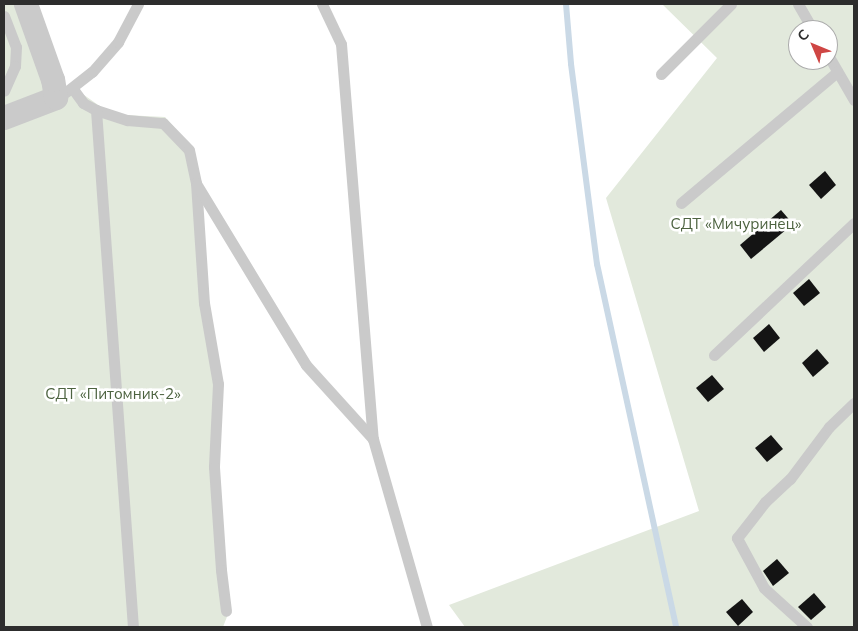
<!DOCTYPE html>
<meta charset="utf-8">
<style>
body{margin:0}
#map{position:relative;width:858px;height:631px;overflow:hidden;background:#fff;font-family:Mulish,sans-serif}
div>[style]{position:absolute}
.green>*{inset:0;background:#e2e9dc}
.stream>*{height:6px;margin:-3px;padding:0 3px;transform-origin:3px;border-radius:3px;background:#cad9e6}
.building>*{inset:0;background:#141414}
.service>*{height:11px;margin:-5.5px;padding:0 5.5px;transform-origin:5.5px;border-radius:5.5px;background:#cacaca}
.minor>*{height:24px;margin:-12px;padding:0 12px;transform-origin:12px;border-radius:12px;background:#cacaca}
span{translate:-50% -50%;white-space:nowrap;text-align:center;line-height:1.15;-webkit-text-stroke:5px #fff;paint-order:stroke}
.park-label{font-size:15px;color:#4d6340}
.frame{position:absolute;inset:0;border:5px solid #2d2d2d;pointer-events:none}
.north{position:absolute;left:788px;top:20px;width:50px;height:50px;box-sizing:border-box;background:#fff;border:1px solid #ababab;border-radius:50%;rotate:315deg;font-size:14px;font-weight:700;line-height:20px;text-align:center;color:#2d2d2d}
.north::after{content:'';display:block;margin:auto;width:18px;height:22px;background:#cf4644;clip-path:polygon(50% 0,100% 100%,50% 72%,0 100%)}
</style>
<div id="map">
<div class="green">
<i style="clip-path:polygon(4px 4px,22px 4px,55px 102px,77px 90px,101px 107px,125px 115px,165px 117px,194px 150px,208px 304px,222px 389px,217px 463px,230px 609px,223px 627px,4px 627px)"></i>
<i style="clip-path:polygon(evenodd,662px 4px,854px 4px,854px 627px,465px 627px,449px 605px,699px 511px,606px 198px,717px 58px,662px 4px,798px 30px,828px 30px,828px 60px,798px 60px,798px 30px)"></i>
</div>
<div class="stream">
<i style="left:566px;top:4px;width:60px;rotate:85.2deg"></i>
<i style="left:571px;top:64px;width:202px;rotate:82.6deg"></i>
<i style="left:597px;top:264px;width:371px;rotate:77.7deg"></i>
</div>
<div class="building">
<i style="clip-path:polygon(825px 171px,836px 185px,821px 199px,809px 185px)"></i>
<i style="clip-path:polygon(781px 210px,793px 224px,751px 259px,740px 245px)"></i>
<i style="clip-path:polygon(809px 279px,820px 293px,804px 306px,793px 293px)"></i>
<i style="clip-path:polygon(769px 324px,780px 338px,764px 352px,753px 338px)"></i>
<i style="clip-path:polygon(817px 349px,829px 363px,813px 377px,802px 363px)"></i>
<i style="clip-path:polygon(712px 375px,724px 389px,708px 402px,696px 388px)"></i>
<i style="clip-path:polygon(771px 435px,783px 449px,767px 462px,755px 448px)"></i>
<i style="clip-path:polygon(777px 559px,789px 573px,773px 586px,763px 571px)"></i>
<i style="clip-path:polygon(814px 593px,826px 607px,811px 620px,798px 607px)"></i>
<i style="clip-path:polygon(742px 599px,753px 612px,738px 626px,726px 612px)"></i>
</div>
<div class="service">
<i style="left:322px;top:4px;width:44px;rotate:64.6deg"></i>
<i style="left:341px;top:44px;width:396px;rotate:85.4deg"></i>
<i style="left:373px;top:439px;width:196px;rotate:74deg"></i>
<i style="left:798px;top:4px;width:30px;rotate:60deg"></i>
<i style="left:4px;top:16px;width:33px;rotate:69deg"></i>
<i style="left:16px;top:47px;width:19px;rotate:93deg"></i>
<i style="left:15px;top:66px;width:27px;rotate:114deg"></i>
<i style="left:828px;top:55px;width:52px;rotate:60deg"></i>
<i style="left:661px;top:74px;width:99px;rotate:-45deg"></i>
<i style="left:73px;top:89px;width:17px;rotate:54deg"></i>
<i style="left:83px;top:103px;width:15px;rotate:28deg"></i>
<i style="left:96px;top:110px;width:33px;rotate:18deg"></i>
<i style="left:127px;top:120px;width:36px;rotate:5deg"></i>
<i style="left:163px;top:123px;width:37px;rotate:46deg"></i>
<i style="left:189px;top:150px;width:34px;rotate:78deg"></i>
<i style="left:196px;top:183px;width:120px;rotate:86.2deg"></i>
<i style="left:204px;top:303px;width:82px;rotate:80.2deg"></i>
<i style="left:218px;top:384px;width:83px;rotate:92.8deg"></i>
<i style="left:214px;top:467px;width:103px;rotate:86.1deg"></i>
<i style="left:221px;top:570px;width:41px;rotate:83deg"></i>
<i style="left:66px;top:92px;width:33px;rotate:-38deg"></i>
<i style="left:92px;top:72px;width:40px;rotate:-49deg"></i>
<i style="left:118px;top:42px;width:43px;rotate:-62.2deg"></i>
<i style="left:96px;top:110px;width:518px;rotate:85.91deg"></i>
<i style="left:197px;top:185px;width:210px;rotate:58.8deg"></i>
<i style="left:306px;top:365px;width:100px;rotate:47.8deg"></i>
<i style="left:681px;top:203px;width:204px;rotate:-40deg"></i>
<i style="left:714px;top:355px;width:192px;rotate:-43.3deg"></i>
<i style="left:807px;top:627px;width:58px;rotate:-137.8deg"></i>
<i style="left:764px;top:588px;width:57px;rotate:-118.4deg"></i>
<i style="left:737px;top:538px;width:46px;rotate:-52.1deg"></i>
<i style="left:765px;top:502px;width:34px;rotate:-43deg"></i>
<i style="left:790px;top:479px;width:65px;rotate:-53.1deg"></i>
<i style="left:829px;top:427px;width:35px;rotate:-44deg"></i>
</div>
<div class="minor">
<i style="left:4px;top:118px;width:56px;rotate:-21deg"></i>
<i style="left:56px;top:98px;width:18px;rotate:-99deg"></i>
<i style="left:53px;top:80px;width:81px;rotate:-109.6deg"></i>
</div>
<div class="park-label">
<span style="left:736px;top:224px">СДТ «Мичуринец»</span>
<span style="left:113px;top:394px">СДТ «Питомник-2»</span>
</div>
<div class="frame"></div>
<div class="north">С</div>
</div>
